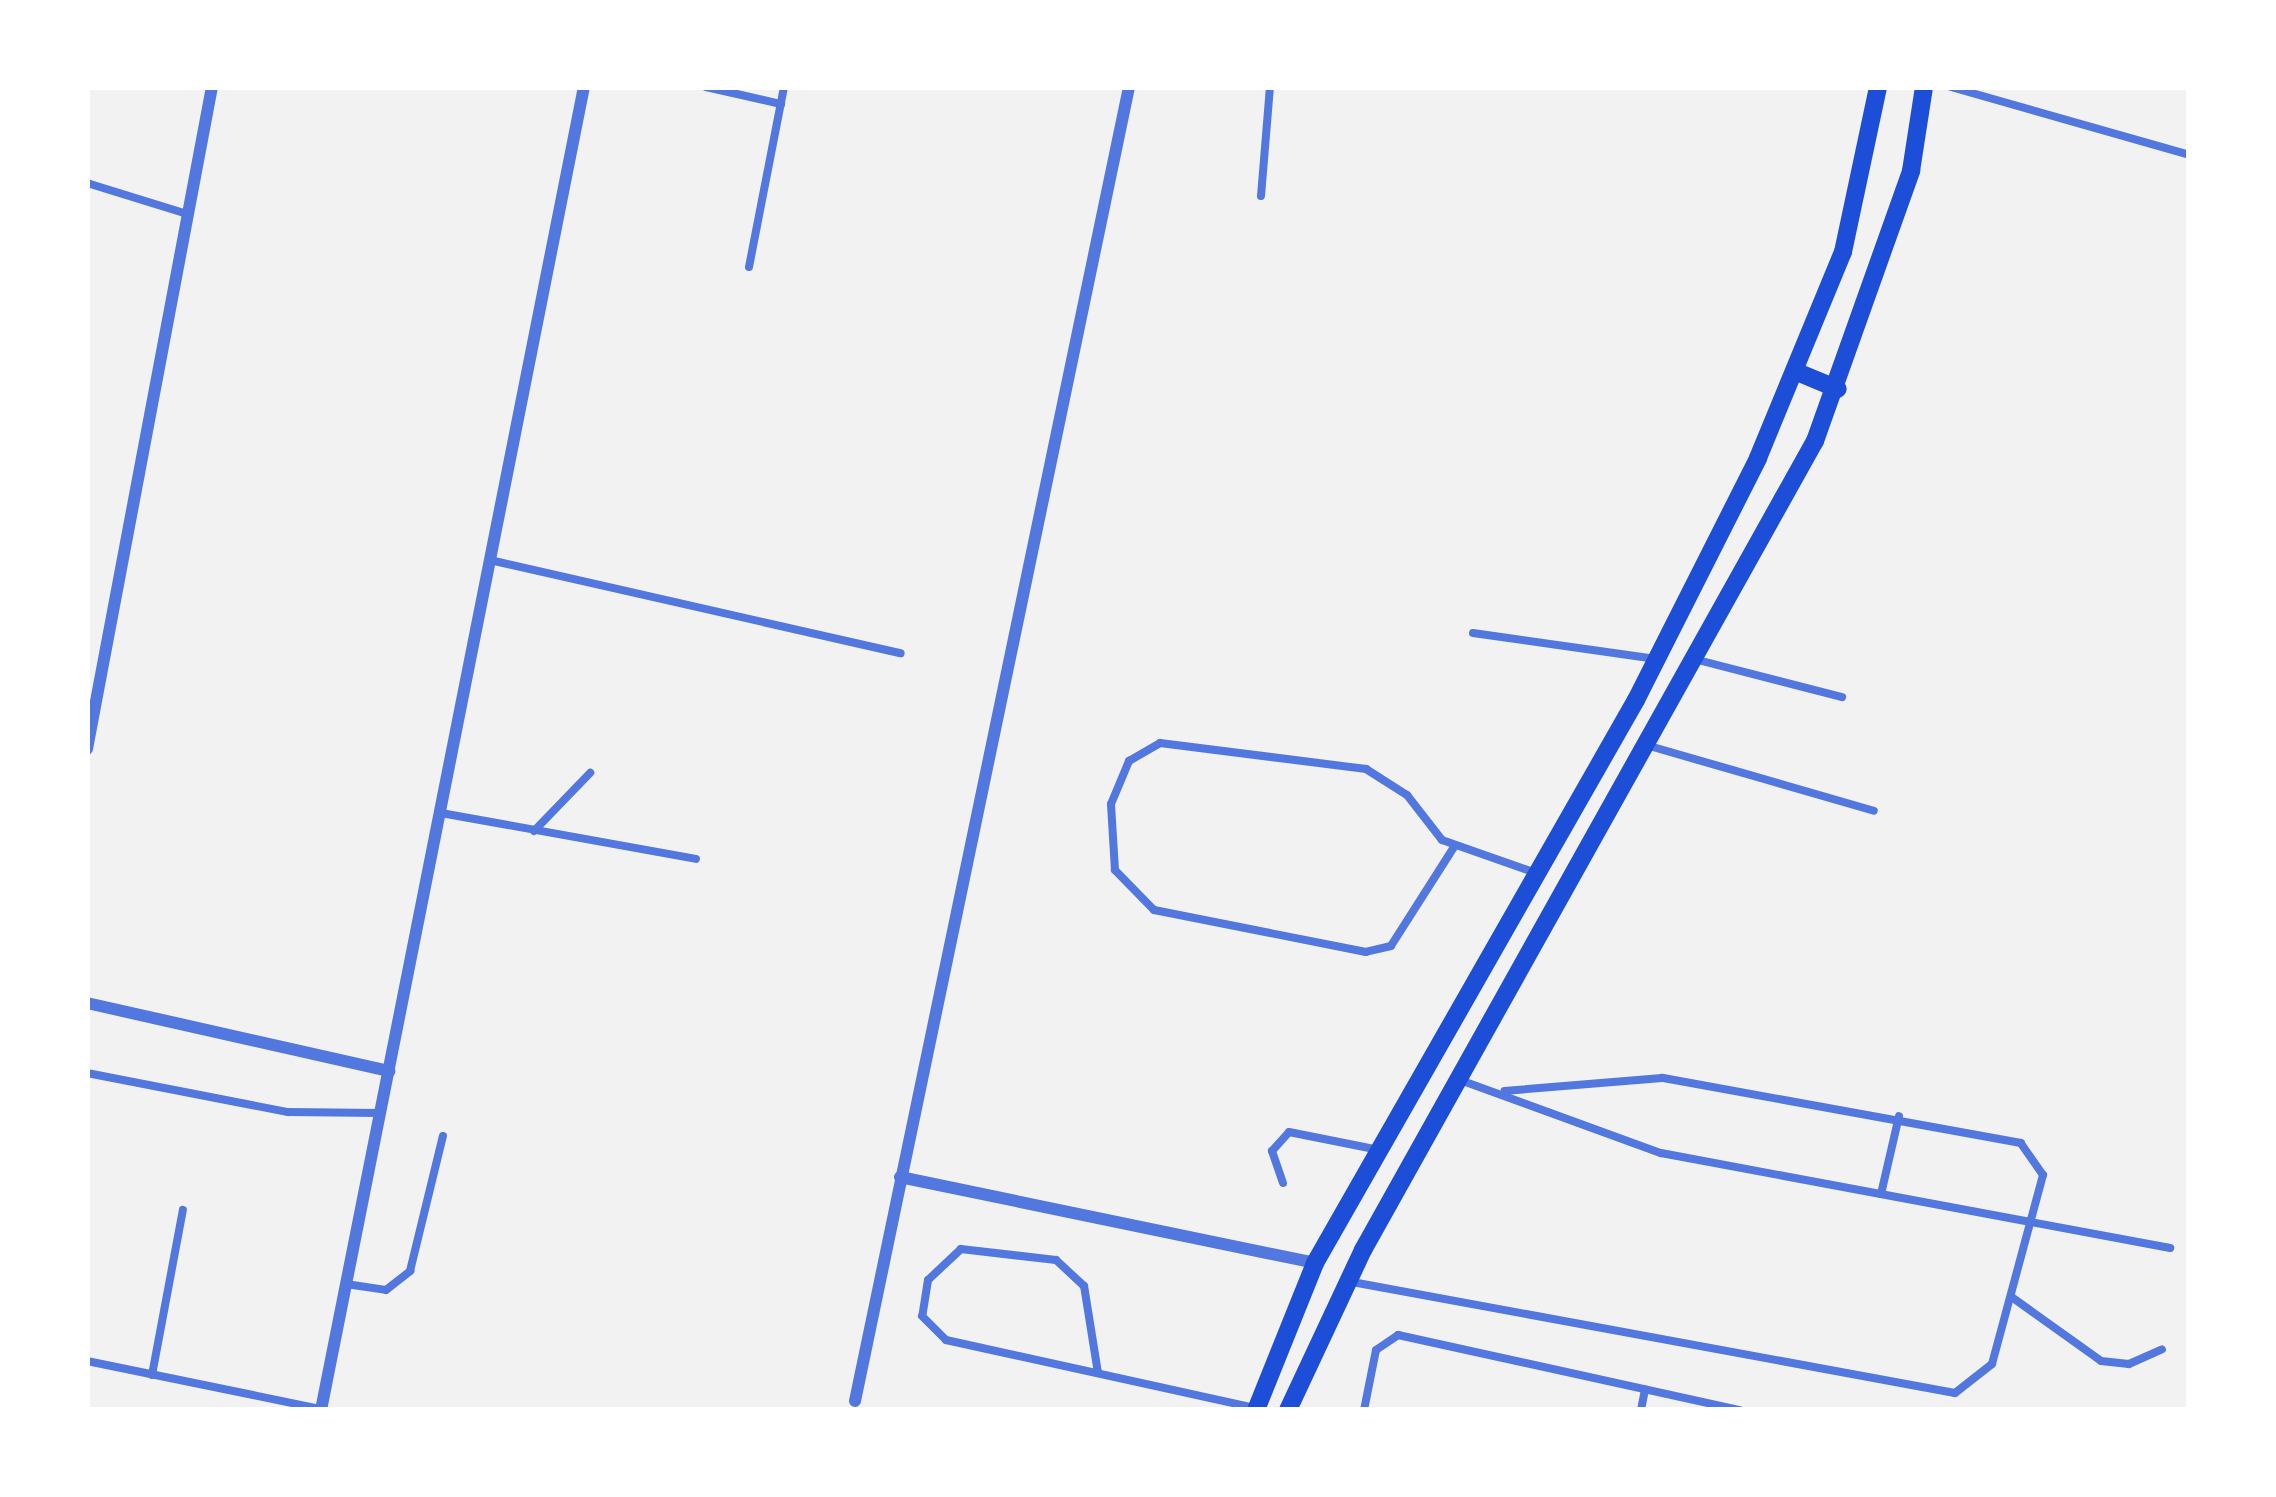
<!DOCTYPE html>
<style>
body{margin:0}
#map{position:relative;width:2276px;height:1497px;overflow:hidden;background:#f2f2f2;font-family:"Fira Sans Condensed",sans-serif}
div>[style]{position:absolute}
.service>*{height:8px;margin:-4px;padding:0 4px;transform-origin:4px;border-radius:4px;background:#5277de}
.minor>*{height:12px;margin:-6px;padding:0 6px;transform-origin:6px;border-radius:6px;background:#5277de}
.secondary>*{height:18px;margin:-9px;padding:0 9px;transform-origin:9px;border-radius:9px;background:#1d4ed8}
span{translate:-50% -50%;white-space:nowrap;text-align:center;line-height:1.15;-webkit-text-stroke:12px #fff;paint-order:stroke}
.frame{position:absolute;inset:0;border:90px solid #fff;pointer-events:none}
</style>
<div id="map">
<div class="service">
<i style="left:706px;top:87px;width:77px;rotate:12.8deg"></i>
<i style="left:1951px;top:87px;width:248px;rotate:15.9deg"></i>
<i style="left:87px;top:183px;width:105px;rotate:17.2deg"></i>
<i style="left:1261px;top:196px;width:109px;rotate:-85.3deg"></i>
<i style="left:749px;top:267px;width:183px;rotate:-79deg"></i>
<i style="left:490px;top:560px;width:421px;rotate:12.8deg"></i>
<i style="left:1473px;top:633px;width:185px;rotate:8.1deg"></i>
<i style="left:1694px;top:659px;width:153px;rotate:14.4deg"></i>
<i style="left:1646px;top:745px;width:237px;rotate:16.1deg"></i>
<i style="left:441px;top:813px;width:259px;rotate:10.2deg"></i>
<i style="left:534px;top:831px;width:81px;rotate:-46deg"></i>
<i style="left:1454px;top:847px;width:117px;rotate:122.5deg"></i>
<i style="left:1391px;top:946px;width:26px;rotate:167deg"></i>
<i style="left:1366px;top:952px;width:216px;rotate:-168.8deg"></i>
<i style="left:1154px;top:910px;width:56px;rotate:-134.3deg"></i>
<i style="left:1115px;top:870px;width:66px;rotate:-93.5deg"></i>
<i style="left:1111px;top:804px;width:47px;rotate:-67.3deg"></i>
<i style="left:1129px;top:761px;width:36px;rotate:-30deg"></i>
<i style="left:1160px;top:743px;width:208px;rotate:7.2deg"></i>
<i style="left:1366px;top:769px;width:49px;rotate:32.4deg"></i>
<i style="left:1407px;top:795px;width:57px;rotate:52.1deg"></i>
<i style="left:1442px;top:840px;width:100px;rotate:19.3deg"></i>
<i style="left:87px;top:1073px;width:205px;rotate:11deg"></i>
<i style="left:288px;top:1112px;width:91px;rotate:0.6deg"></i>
<i style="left:1460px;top:1080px;width:214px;rotate:20deg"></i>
<i style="left:1661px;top:1153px;width:518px;rotate:10.57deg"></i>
<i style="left:1283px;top:1183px;width:34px;rotate:-109deg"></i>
<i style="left:1272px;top:1151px;width:25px;rotate:-48deg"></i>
<i style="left:1289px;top:1132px;width:92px;rotate:11.3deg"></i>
<i style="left:1881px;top:1194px;width:80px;rotate:-77deg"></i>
<i style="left:1352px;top:1282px;width:613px;rotate:10.43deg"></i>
<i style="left:1955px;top:1393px;width:47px;rotate:-38.1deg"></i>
<i style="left:1992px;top:1364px;width:196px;rotate:-74.9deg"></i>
<i style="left:2043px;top:1175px;width:39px;rotate:-125deg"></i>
<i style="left:2021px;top:1143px;width:365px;rotate:-169.7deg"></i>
<i style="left:1662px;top:1078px;width:158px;rotate:175.3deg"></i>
<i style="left:346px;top:1284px;width:40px;rotate:8.5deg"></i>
<i style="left:386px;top:1290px;width:31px;rotate:-38deg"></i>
<i style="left:410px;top:1271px;width:139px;rotate:-76.3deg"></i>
<i style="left:2013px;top:1298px;width:108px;rotate:35.6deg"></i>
<i style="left:2101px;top:1361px;width:28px;rotate:6deg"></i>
<i style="left:2129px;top:1364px;width:36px;rotate:-24deg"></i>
<i style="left:87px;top:1361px;width:239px;rotate:11.6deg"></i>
<i style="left:1098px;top:1373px;width:88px;rotate:-99.1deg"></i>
<i style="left:1084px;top:1286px;width:38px;rotate:-137deg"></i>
<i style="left:1056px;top:1260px;width:96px;rotate:-173.4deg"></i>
<i style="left:961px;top:1249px;width:45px;rotate:136.8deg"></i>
<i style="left:928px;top:1280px;width:36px;rotate:99deg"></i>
<i style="left:922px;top:1316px;width:34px;rotate:45deg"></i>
<i style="left:946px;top:1340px;width:316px;rotate:12.4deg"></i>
<i style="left:152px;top:1375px;width:168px;rotate:-79.4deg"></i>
<i style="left:1364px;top:1410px;width:61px;rotate:-78.7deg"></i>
<i style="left:1376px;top:1350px;width:27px;rotate:-34deg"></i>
<i style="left:1398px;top:1335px;width:350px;rotate:12.4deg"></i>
<i style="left:1641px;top:1410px;width:21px;rotate:-79deg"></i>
</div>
<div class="minor">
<i style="left:87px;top:749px;width:674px;rotate:-79.31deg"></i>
<i style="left:87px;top:1003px;width:310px;rotate:12.7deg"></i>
<i style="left:900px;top:1177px;width:424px;rotate:11.7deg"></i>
<i style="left:855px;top:1401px;width:1342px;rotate:-78.22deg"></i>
<i style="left:321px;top:1410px;width:1349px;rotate:-78.76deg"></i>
</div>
<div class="secondary">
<i style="left:1797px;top:372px;width:44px;rotate:22.5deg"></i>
<i style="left:1256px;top:1410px;width:158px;rotate:-68.1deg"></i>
<i style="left:1315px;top:1263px;width:648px;rotate:-60.31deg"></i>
<i style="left:1636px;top:700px;width:271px;rotate:-63.2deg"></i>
<i style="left:1758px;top:458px;width:223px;rotate:-67.6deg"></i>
<i style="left:1843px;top:252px;width:169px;rotate:-78deg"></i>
<i style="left:1288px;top:1410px;width:177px;rotate:-64.9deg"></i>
<i style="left:1363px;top:1250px;width:927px;rotate:-60.81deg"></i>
<i style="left:1815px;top:441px;width:287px;rotate:-70.4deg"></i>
<i style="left:1911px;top:171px;width:85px;rotate:-81.2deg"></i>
</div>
<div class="frame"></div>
</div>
